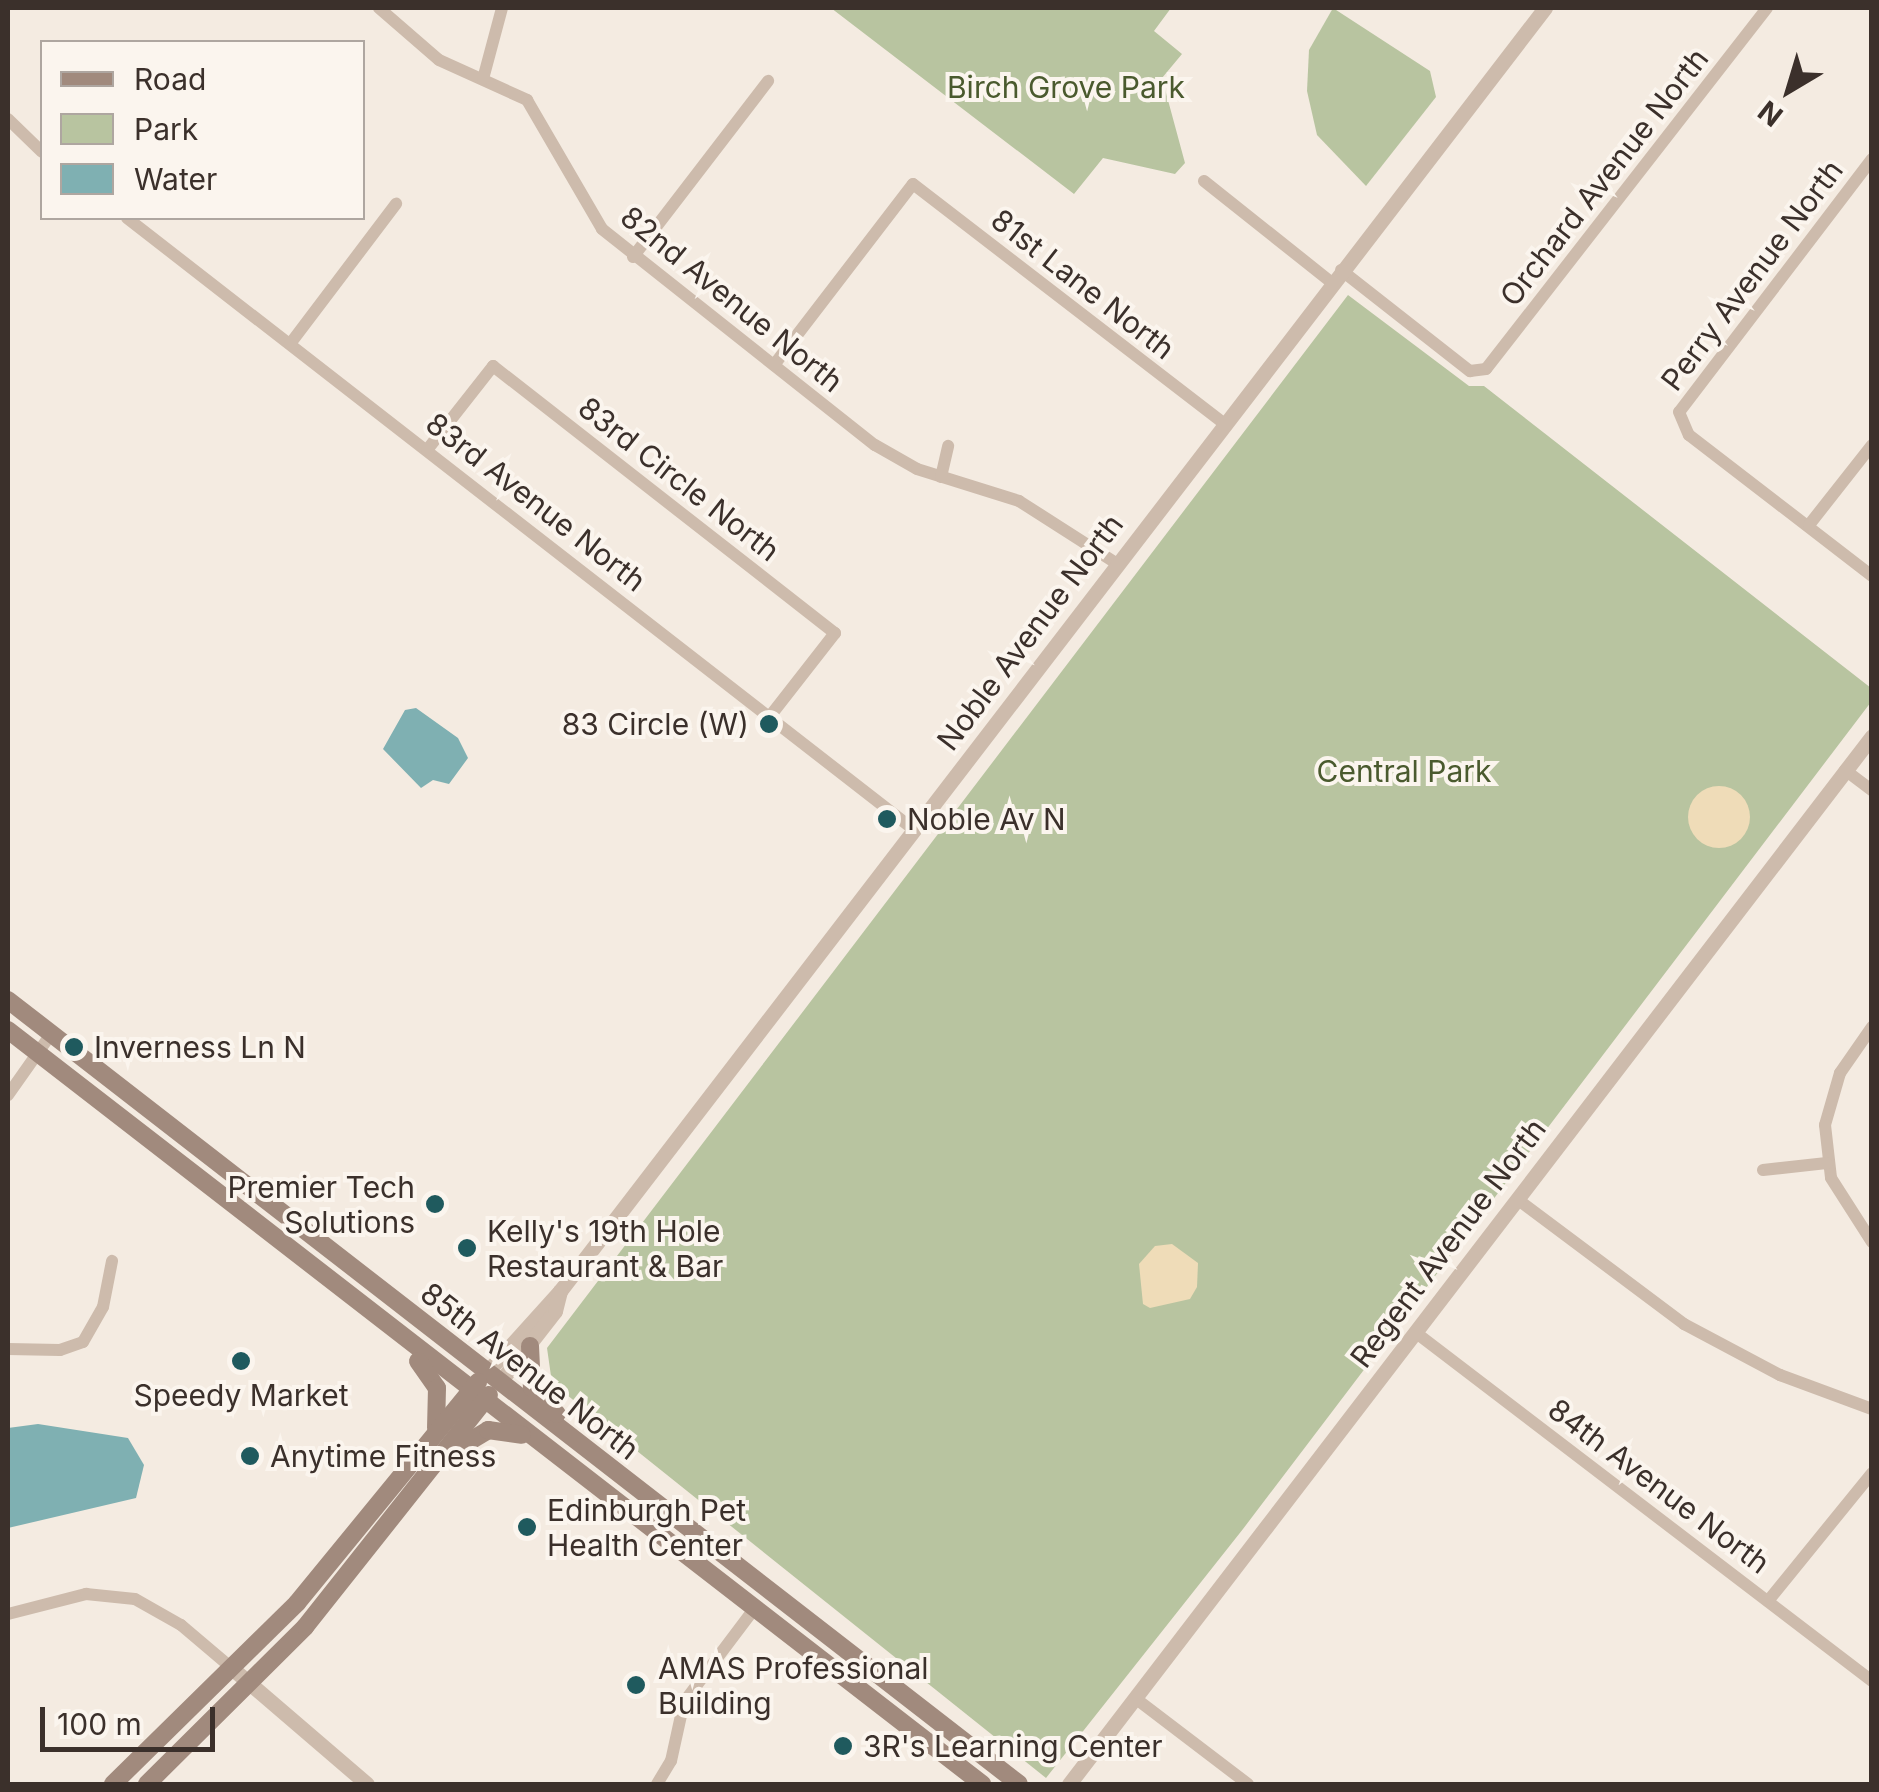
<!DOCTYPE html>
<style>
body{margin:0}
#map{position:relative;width:1879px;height:1792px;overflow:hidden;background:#f4ebe1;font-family:Inter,sans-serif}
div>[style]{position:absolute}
.green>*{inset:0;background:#b8c4a0}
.sand>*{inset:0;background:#efdcb8}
.round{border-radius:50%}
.water>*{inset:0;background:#7fb0b2}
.minor>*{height:12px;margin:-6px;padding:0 6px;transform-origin:6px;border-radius:6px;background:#cdbbac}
.tertiary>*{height:15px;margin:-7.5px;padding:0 7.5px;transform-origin:7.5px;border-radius:7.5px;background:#cdbbac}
.secondary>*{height:18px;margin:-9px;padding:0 9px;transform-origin:9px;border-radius:9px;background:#a18a7d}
.dots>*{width:28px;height:28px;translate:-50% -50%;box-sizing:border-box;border:5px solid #fbf5ee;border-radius:50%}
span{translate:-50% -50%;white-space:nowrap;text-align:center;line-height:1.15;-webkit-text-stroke:8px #fbf5ee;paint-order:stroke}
.park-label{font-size:30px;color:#4a5a2e}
.street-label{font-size:30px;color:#3b302b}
.poi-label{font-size:30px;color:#3b302b}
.right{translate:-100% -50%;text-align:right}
.left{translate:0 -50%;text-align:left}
.frame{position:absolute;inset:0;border:10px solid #3b302b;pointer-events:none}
.legend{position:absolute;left:40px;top:40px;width:325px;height:180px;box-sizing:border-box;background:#fbf5ee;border:2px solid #aea6a0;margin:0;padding:12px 18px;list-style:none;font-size:30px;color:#3b302b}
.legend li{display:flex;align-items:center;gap:20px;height:50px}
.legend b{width:50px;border:2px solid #aea6a0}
.north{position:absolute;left:1739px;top:40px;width:100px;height:100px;-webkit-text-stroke:8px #fbf5ee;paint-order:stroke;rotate:218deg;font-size:28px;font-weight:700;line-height:40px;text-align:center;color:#3b302b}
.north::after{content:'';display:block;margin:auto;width:35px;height:45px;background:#3b302b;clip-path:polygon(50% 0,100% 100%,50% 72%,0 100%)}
.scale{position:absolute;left:40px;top:1707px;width:175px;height:45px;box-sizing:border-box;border:5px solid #3b302b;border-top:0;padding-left:12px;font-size:30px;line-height:35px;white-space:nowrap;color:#3b302b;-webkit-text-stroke:8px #fbf5ee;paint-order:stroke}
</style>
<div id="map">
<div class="green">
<i style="clip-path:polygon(831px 8px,1171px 8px,1154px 31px,1182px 54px,1162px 78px,1185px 163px,1175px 174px,1103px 158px,1074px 194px)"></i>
<i style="clip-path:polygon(1333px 8px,1430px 71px,1436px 97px,1366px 186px,1317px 135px,1307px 91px,1309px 50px)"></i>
<i style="clip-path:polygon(1348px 295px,1469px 386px,1484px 386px,1871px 688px,1871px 702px,1243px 1529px,1046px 1778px,552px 1383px,547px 1348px)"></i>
</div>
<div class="sand">
<i class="round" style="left:1688px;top:786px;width:62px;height:62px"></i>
<i style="clip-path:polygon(1172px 1244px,1198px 1263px,1197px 1287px,1190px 1299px,1150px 1308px,1143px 1304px,1139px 1264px,1155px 1246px)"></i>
</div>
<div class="water">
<i style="clip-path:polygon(416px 708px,458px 738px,468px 758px,449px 784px,433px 780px,421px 788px,383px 749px,405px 710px)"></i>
<i style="clip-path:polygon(38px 1424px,128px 1438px,144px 1465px,136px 1498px,8px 1528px,8px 1428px)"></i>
</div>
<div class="minor">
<i style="left:379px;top:8px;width:79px;rotate:40.9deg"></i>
<i style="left:439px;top:60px;width:97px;rotate:24.4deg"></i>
<i style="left:527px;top:100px;width:149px;rotate:59.8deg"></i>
<i style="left:602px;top:229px;width:348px;rotate:38.4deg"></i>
<i style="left:875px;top:445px;width:48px;rotate:29.7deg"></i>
<i style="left:917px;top:469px;width:107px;rotate:17.4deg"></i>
<i style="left:1019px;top:501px;width:115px;rotate:32.6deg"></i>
<i style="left:483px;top:79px;width:73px;rotate:-75deg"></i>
<i style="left:8px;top:119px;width:47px;rotate:44.1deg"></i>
<i style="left:1872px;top:159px;width:318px;rotate:127.3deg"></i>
<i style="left:1679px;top:412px;width:25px;rotate:67deg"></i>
<i style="left:1689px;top:435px;width:231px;rotate:37.6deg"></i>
<i style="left:1204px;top:181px;width:162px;rotate:38.5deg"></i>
<i style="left:127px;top:218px;width:996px;rotate:37.86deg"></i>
<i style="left:633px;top:257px;width:222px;rotate:-52.5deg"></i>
<i style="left:1341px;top:270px;width:164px;rotate:38.1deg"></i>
<i style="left:1470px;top:371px;width:16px;rotate:-7deg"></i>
<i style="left:1486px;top:369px;width:457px;rotate:-52.1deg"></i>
<i style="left:290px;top:344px;width:176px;rotate:-52.9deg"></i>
<i style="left:774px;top:365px;width:228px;rotate:-52.5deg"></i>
<i style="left:913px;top:184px;width:391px;rotate:37.6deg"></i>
<i style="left:427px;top:450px;width:107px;rotate:-51.8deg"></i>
<i style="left:493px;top:366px;width:434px;rotate:38deg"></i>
<i style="left:835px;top:633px;width:104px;rotate:128deg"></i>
<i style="left:941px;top:477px;width:32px;rotate:-77deg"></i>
<i style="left:1809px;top:525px;width:102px;rotate:-51.8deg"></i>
<i style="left:1845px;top:770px;width:34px;rotate:37deg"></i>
<i style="left:1872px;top:1027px;width:56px;rotate:124.8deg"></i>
<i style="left:1840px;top:1073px;width:54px;rotate:106.1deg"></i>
<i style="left:1825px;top:1125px;width:53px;rotate:83.5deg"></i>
<i style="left:1831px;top:1178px;width:76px;rotate:57.4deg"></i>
<i style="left:8px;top:1095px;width:75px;rotate:-54.8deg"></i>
<i style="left:1763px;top:1170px;width:64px;rotate:-6.2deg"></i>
<i style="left:1517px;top:1199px;width:209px;rotate:36.8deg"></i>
<i style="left:1684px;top:1324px;width:109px;rotate:28deg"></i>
<i style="left:1780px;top:1375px;width:98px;rotate:20.3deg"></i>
<i style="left:1415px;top:1332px;width:575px;rotate:37.37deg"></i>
<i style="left:8px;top:1349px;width:52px;rotate:1.1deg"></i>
<i style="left:60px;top:1350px;width:24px;rotate:-19deg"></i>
<i style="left:83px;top:1342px;width:40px;rotate:-60.3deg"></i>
<i style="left:103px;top:1307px;width:47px;rotate:-78.9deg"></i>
<i style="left:1768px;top:1601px;width:165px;rotate:-50.9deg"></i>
<i style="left:8px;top:1614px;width:81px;rotate:-14.4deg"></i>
<i style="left:86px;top:1594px;width:49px;rotate:5.8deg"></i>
<i style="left:135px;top:1599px;width:53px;rotate:29.5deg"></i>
<i style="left:181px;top:1625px;width:70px;rotate:40.3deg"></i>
<i style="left:1135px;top:1698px;width:142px;rotate:37.3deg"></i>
<i style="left:657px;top:1784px;width:27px;rotate:-59deg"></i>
<i style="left:671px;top:1761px;width:60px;rotate:-77.6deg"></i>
<i style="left:684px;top:1702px;width:116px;rotate:-53deg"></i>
</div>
<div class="tertiary">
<i style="left:486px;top:1373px;width:110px;rotate:-47.9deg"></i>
<i style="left:560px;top:1291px;width:1618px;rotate:-52.49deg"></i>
<i style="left:499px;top:1383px;width:91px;rotate:-52.1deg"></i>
<i style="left:555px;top:1311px;width:21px;rotate:-76deg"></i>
<i style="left:234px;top:1670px;width:175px;rotate:40.6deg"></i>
<i style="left:1069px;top:1784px;width:1320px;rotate:-52.54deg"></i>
</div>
<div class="secondary">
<i style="left:8px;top:1000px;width:1279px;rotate:37.79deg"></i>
<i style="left:8px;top:1030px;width:1232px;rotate:37.74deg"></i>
<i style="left:530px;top:1346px;width:42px;rotate:87.3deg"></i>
<i style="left:532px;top:1388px;width:36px;rotate:46deg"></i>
<i style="left:418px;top:1361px;width:33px;rotate:55deg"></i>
<i style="left:437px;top:1388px;width:40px;rotate:91.4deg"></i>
<i style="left:455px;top:1450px;width:39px;rotate:-31deg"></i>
<i style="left:488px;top:1430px;width:34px;rotate:8deg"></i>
<i style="left:113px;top:1784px;width:258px;rotate:-44.5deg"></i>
<i style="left:297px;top:1603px;width:286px;rotate:-50.7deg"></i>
<i style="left:147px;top:1784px;width:223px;rotate:-44.8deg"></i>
<i style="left:305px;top:1627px;width:296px;rotate:-51.6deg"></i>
</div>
<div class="dots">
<i style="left:769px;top:724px;background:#1f5a5e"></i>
<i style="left:887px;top:819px;background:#1f5a5e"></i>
<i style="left:74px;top:1047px;background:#1f5a5e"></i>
<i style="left:435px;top:1204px;background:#1f5a5e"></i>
<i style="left:467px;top:1248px;background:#1f5a5e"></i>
<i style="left:241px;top:1361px;background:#1f5a5e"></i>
<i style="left:250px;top:1456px;background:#1f5a5e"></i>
<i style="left:527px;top:1527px;background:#1f5a5e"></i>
<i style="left:636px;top:1685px;background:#1f5a5e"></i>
<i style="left:843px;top:1746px;background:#1f5a5e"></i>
</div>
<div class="park-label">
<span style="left:1066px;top:87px">Birch Grove Park</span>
<span style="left:1404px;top:771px">Central Park</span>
</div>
<div class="street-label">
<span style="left:1604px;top:177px;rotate:-52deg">Orchard Avenue North</span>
<span style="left:1752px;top:275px;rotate:-53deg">Perry Avenue North</span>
<span style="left:1083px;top:284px;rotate:38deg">81st Lane North</span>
<span style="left:732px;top:299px;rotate:39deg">82nd Avenue North</span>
<span style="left:679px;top:479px;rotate:38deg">83rd Circle North</span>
<span style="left:536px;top:502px;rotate:38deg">83rd Avenue North</span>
<span style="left:1030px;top:632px;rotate:-53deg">Noble Avenue North</span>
<span style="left:1448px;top:1243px;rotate:-53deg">Regent Avenue North</span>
<span style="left:530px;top:1371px;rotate:38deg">85th Avenue North</span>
<span style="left:1659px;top:1486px;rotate:37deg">84th Avenue North</span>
</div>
<div class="poi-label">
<span class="right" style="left:749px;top:724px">83 Circle (W)</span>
<span class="left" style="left:907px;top:819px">Noble Av N</span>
<span class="left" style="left:94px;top:1047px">Inverness Ln N</span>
<span class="right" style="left:415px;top:1204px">Premier Tech<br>Solutions</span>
<span class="left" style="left:487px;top:1248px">Kelly's 19th Hole<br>Restaurant &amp; Bar</span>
<span style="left:241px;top:1395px">Speedy Market</span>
<span class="left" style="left:270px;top:1456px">Anytime Fitness</span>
<span class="left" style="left:547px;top:1527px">Edinburgh Pet<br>Health Center</span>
<span class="left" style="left:658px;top:1685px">AMAS Professional<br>Building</span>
<span class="left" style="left:863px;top:1746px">3R's Learning Center</span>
</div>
<div class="frame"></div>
<ul class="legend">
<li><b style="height:12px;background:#a18a7d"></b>Road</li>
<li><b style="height:28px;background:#b8c4a0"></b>Park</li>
<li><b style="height:28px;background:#7fb0b2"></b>Water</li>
</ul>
<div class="north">N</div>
<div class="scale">100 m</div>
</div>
